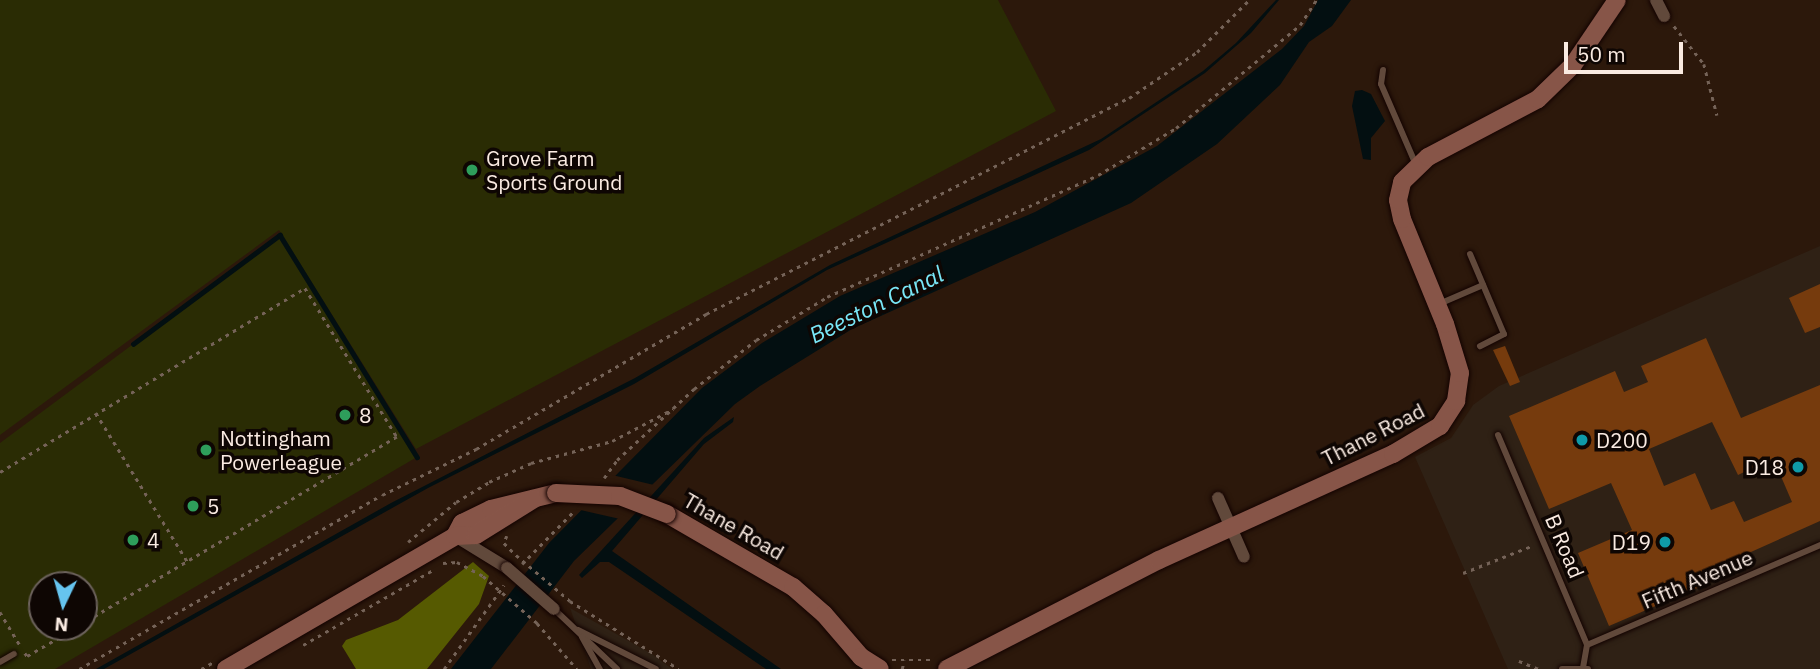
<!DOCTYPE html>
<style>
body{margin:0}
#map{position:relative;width:1820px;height:669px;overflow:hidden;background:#2c180b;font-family:"IBM Plex Sans",sans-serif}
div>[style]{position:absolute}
.industrial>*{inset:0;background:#2f2115}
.green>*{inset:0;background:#2a2c04}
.forest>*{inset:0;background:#565a01}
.water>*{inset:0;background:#030f11}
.pier>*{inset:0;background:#2c180b}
.stream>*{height:4.5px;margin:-2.25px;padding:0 2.25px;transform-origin:2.25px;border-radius:2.25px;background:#030f11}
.building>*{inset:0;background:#763b0d}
.path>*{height:2.5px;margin-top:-1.25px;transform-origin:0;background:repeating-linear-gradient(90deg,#756358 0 3.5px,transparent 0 8.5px)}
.roads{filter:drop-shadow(0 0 2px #130300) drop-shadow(0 0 2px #130300)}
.lane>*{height:6px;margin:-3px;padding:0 3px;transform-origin:3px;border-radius:3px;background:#61493b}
.street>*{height:12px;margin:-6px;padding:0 6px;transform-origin:6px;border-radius:6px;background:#61493b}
.secondary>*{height:18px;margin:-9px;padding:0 9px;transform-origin:9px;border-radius:9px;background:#875548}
.path-bridge>*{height:2.5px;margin-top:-1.25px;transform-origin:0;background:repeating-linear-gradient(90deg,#756358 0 3.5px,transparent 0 8.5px)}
.bridges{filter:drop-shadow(0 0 2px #130300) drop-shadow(0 0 2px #130300)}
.street-bridge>*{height:12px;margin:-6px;padding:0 6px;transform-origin:6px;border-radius:6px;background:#61493b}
.secondary-bridge>*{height:18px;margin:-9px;padding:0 9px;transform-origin:9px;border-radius:9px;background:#875548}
.dots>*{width:19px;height:19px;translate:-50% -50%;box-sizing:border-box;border:4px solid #0e0603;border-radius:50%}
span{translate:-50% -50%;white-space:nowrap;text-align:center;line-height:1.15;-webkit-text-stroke:7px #0e0603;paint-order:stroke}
.poi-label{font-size:21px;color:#faebe2}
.left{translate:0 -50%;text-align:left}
.right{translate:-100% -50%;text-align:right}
.street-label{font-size:21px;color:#faebe2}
.water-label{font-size:23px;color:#79e7f7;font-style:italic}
.north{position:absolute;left:28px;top:571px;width:70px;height:70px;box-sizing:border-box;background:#0e0603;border:2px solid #6c625c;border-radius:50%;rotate:185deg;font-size:19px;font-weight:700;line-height:28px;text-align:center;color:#faebe2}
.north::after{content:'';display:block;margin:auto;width:24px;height:32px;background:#66c4ef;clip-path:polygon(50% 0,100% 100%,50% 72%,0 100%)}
.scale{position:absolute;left:1564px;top:42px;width:119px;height:32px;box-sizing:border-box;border:4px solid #faebe2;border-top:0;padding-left:9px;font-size:21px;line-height:24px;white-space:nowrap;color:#faebe2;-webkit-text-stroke:5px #0e0603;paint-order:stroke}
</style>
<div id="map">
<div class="industrial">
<i style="clip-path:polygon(1820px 246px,1820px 669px,1508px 669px,1415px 457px,1451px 438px,1473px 405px,1499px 386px)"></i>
<i style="clip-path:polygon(570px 608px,652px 654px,672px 669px,591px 669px)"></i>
</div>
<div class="green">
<i style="clip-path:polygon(0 0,998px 0,1056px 111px,416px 449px,279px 230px,0 435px)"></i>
<i style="clip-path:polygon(evenodd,280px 235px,417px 457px,55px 669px,0 669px,0 443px,280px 235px,42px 585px,84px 585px,84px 627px,42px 627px,42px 585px)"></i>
</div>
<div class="forest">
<i style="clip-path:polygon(473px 562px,489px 576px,479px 604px,427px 669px,356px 669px,342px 646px,346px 640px,398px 620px)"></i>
</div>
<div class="water">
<i style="clip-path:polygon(1276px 0,1279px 0,1251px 33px,1205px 73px,1089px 150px,827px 270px,634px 384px,428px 488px,104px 669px,96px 669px,391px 503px,635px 378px,830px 265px,1101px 139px,1203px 71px,1236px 43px)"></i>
<i style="clip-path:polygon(1318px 0,1351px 0,1332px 26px,1309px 42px,1280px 85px,1217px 144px,1131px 203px,852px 329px,760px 386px,735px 404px,574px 561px,491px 669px,451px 669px,549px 543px,702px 388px,762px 343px,840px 296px,1035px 212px,1157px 146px,1282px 49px,1304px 26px)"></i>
<i style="clip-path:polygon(1362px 90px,1371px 94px,1385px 121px,1371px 138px,1371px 160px,1363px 159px,1352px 106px,1355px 91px)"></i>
<i style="clip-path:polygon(734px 417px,733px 422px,704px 444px,612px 551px,781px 669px,766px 669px,609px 562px,600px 562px,582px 578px,579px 575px,704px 438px)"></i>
</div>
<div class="pier">
<i style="clip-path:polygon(608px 474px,654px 485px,620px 519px,576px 509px)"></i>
</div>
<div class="stream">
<i style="left:133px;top:344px;width:183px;rotate:-36.6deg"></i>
<i style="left:280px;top:235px;width:261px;rotate:58.3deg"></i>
</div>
<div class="building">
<i style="clip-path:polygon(1820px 284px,1820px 327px,1805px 333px,1789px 298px)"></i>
<i style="clip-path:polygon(evenodd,1706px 338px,1741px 418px,1820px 385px,1820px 521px,1733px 560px,1737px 571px,1609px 626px,1578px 553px,1632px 530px,1611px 483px,1549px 509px,1509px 416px,1615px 371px,1624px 392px,1648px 382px,1641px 366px,1706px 338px,1712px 422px,1738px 475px,1773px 458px,1792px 502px,1744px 522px,1734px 501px,1711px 510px,1695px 473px,1664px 486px,1649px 449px,1712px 422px)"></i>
<i style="clip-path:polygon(1505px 346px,1520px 382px,1510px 386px,1493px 350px)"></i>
</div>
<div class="path">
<i style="left:1674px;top:26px;width:48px;rotate:51.7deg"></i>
<i style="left:1704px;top:64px;width:53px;rotate:75.7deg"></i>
<i style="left:96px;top:413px;width:174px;rotate:58.4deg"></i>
<i style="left:0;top:472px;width:356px;rotate:-31.1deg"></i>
<i style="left:305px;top:288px;width:175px;rotate:58.3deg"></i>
<i style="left:397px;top:437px;width:364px;rotate:149.3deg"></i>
<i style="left:604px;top:478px;width:22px;rotate:-54deg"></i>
<i style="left:617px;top:460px;width:105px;rotate:-42.7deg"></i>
<i style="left:694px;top:389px;width:79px;rotate:-38.3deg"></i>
<i style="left:756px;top:340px;width:83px;rotate:-31.2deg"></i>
<i style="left:827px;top:297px;width:297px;rotate:-24.2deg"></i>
<i style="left:1098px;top:175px;width:91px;rotate:-31.1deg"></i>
<i style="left:1176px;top:128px;width:161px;rotate:-39.7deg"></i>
<i style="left:1300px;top:25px;width:30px;rotate:-57deg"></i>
<i style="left:507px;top:536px;width:8px;rotate:113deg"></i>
<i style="left:504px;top:543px;width:17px;rotate:45deg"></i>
<i style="left:408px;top:542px;width:62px;rotate:-39.8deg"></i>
<i style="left:456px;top:502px;width:39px;rotate:-31deg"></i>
<i style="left:489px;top:482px;width:46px;rotate:-24.3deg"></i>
<i style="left:531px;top:463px;width:84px;rotate:-15.2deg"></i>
<i style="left:612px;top:441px;width:69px;rotate:-27.7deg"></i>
<i style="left:443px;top:563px;width:14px;rotate:-4deg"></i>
<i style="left:457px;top:562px;width:30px;rotate:28deg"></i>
<i style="left:522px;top:564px;width:74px;rotate:-45.5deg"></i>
<i style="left:1463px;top:573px;width:76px;rotate:-21.5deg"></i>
<i style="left:570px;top:601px;width:128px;rotate:32deg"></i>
<i style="left:0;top:612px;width:39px;rotate:59deg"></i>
<i style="left:537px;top:623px;width:61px;rotate:49deg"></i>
<i style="left:303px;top:645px;width:150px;rotate:-30deg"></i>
<i style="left:25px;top:653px;width:4px;rotate:56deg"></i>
<i style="left:27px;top:656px;width:58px;rotate:-30.1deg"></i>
<i style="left:892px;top:660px;width:42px"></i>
<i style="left:1519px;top:661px;width:22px;rotate:22deg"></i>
<i style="left:79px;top:669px;width:349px;rotate:-29.9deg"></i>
<i style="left:382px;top:495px;width:105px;rotate:-26.1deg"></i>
<i style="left:476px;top:449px;width:267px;rotate:-30.4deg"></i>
<i style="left:706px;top:314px;width:475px;rotate:-27.1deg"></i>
<i style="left:1129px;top:98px;width:82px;rotate:-34.1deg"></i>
<i style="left:1197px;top:52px;width:74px;rotate:-45deg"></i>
<i style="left:201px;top:669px;width:13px;rotate:-29deg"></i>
<i style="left:444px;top:669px;width:103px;rotate:-54.5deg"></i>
<i style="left:902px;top:669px;width:9px;rotate:-77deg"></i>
</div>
<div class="roads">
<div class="lane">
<i style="left:1383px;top:70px;width:14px;rotate:98deg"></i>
<i style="left:1381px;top:84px;width:88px;rotate:66.6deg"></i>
<i style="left:1470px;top:254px;width:87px;rotate:67deg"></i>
<i style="left:1504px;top:334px;width:27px;rotate:153deg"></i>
<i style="left:1439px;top:304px;width:48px;rotate:-23.4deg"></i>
<i style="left:1498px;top:435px;width:228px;rotate:67deg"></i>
<i style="left:1587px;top:645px;width:22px;rotate:100deg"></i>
<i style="left:554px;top:609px;width:87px;rotate:43.6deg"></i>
<i style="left:578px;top:630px;width:87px;rotate:26.6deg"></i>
<i style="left:582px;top:637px;width:37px;rotate:61deg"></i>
<i style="left:1587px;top:645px;width:254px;rotate:-23.2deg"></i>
<i style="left:0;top:662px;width:16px;rotate:-30deg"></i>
<i style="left:1562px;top:669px;width:26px"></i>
</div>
<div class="street">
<i style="left:1656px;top:0;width:18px;rotate:63deg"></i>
<i style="left:1218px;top:498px;width:64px;rotate:66.2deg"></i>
<i style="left:455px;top:536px;width:61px;rotate:31.6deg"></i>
</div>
<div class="secondary">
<i style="left:667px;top:514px;width:146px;rotate:30.1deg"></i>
<i style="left:793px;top:587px;width:41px;rotate:41.1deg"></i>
<i style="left:824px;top:614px;width:57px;rotate:49.3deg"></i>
<i style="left:861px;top:657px;width:22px;rotate:32deg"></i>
<i style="left:455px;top:536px;width:15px;rotate:-62deg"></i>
<i style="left:462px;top:523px;width:32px;rotate:-26deg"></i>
<i style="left:491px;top:509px;width:67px;rotate:-13.8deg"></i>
<i style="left:226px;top:669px;width:265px;rotate:-30.1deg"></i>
<i style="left:455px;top:536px;width:21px;rotate:-3deg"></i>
<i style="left:476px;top:535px;width:68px;rotate:-31.8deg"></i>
<i style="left:947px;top:669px;width:238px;rotate:-27.2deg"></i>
<i style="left:1159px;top:560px;width:257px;rotate:-24.4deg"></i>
<i style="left:1393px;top:454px;width:55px;rotate:-30.8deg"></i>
<i style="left:1440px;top:426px;width:30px;rotate:-57deg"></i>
<i style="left:1456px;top:401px;width:28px;rotate:-82deg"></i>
<i style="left:1460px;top:373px;width:51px;rotate:-107deg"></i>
<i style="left:1445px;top:324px;width:113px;rotate:-112.3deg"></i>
<i style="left:1402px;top:219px;width:19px;rotate:-102deg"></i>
<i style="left:1398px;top:200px;width:18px;rotate:-77deg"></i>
<i style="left:1402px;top:182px;width:36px;rotate:-44deg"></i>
<i style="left:1428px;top:157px;width:124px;rotate:-27.8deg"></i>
<i style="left:1538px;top:99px;width:49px;rotate:-44.2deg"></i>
<i style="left:1573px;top:65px;width:78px;rotate:-55.9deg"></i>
</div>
</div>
<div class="path-bridge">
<i style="left:516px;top:555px;width:71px;rotate:40.4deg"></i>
<i style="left:483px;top:576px;width:72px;rotate:41deg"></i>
</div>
<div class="bridges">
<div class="street-bridge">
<i style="left:507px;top:568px;width:62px;rotate:41.1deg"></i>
</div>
<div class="secondary-bridge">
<i style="left:556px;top:493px;width:64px;rotate:2.7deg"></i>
<i style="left:620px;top:496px;width:50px;rotate:21deg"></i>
</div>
</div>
<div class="dots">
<i style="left:472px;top:170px;background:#2e9e5b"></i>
<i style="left:345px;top:415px;background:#2e9e5b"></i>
<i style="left:1582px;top:440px;background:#0f9aa8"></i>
<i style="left:206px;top:450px;background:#2e9e5b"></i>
<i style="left:1798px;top:467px;background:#0f9aa8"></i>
<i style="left:193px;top:506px;background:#2e9e5b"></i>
<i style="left:133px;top:540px;background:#2e9e5b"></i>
<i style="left:1665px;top:542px;background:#0f9aa8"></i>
</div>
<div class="poi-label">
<span class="left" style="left:486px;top:170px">Grove Farm<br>Sports Ground</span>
<span class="left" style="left:359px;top:415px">8</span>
<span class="left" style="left:220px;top:450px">Nottingham<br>Powerleague</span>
<span class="left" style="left:1596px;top:440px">D200</span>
<span class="right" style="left:1784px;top:467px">D18</span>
<span class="left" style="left:207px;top:506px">5</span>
<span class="left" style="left:147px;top:540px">4</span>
<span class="right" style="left:1651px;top:542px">D19</span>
</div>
<div class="street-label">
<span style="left:1373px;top:434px;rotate:-27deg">Thane Road</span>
<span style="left:734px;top:526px;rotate:30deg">Thane Road</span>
<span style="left:1565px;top:546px;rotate:67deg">B Road</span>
<span style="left:1697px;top:579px;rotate:-23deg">Fifth Avenue</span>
</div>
<div class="water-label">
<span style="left:876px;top:304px;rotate:-26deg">Beeston Canal</span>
</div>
<div class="north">N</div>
<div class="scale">50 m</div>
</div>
